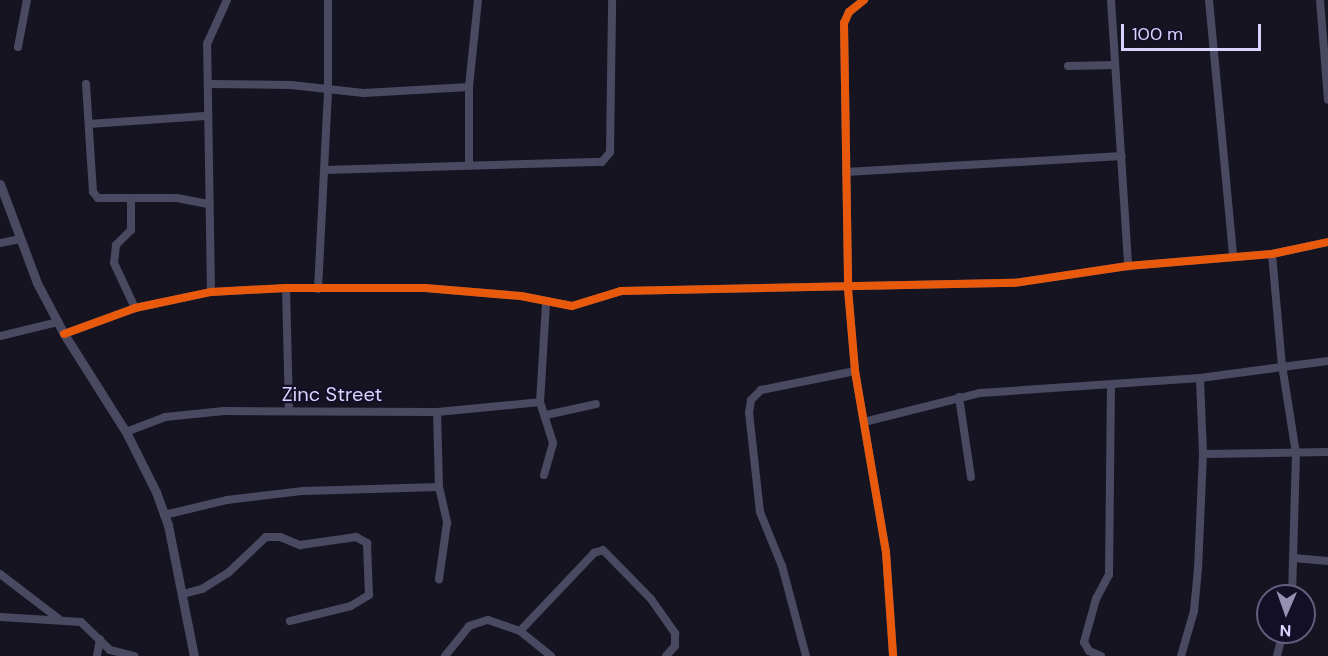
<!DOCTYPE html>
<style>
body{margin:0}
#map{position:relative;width:1328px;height:656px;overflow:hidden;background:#161421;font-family:"DM Sans",sans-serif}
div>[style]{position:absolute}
.minor>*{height:8px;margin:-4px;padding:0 4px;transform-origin:4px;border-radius:4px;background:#4a4962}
.tertiary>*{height:9px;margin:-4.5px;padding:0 4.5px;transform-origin:4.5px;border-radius:4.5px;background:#4a4962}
.cycleway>*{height:8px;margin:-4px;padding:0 4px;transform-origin:4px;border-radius:4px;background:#e8590c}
span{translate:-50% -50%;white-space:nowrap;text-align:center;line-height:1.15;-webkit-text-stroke:4.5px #130f26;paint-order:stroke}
.street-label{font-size:20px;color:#d9d4ff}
.north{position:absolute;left:1256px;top:584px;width:60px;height:60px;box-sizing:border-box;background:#130f26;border:2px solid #625e7d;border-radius:50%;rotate:182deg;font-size:16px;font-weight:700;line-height:24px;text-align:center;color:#d9d4ff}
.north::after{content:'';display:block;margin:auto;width:21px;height:27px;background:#9591b1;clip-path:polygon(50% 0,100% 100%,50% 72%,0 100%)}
.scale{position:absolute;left:1121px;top:24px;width:140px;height:27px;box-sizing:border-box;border:3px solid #d9d4ff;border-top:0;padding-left:8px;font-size:18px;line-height:21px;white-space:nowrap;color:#d9d4ff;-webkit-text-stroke:4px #130f26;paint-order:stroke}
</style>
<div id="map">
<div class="minor">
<i style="left:864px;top:0;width:19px;rotate:141deg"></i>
<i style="left:849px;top:12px;width:12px;rotate:114deg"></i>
<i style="left:844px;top:23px;width:266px;rotate:89.1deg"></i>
<i style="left:848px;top:289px;width:82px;rotate:85.1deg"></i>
<i style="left:855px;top:371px;width:184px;rotate:80.3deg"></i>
<i style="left:886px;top:552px;width:104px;rotate:86.1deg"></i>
<i style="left:1111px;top:0;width:267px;rotate:86.3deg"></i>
<i style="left:1209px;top:0;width:255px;rotate:84.6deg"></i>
<i style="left:1320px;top:0;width:100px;rotate:85.4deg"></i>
<i style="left:18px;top:47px;width:48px;rotate:-79.2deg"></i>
<i style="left:1068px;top:66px;width:47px;rotate:-1.2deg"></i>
<i style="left:86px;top:84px;width:108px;rotate:86.3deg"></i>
<i style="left:93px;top:192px;width:8px;rotate:50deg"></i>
<i style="left:98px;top:198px;width:79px"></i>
<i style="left:177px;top:198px;width:33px;rotate:11deg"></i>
<i style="left:209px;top:84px;width:82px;rotate:0.7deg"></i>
<i style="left:291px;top:85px;width:73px;rotate:6.3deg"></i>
<i style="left:364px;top:93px;width:105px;rotate:-3.3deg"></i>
<i style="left:89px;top:124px;width:116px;rotate:-3.9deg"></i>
<i style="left:469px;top:165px;width:78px;rotate:-90deg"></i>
<i style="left:469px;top:87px;width:87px;rotate:-84.1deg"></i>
<i style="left:325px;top:170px;width:277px;rotate:-1.7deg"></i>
<i style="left:602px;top:162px;width:13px;rotate:-51deg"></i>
<i style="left:610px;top:152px;width:152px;rotate:-89.2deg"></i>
<i style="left:846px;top:172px;width:276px;rotate:-3.3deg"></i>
<i style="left:131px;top:201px;width:29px;rotate:90deg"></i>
<i style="left:131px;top:230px;width:21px;rotate:135deg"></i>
<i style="left:116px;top:245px;width:18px;rotate:96deg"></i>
<i style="left:114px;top:263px;width:50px;rotate:65deg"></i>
<i style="left:0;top:243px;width:21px;rotate:-11deg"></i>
<i style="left:1272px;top:254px;width:111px;rotate:84.9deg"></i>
<i style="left:1282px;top:365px;width:89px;rotate:81deg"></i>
<i style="left:1296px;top:453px;width:143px;rotate:91.6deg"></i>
<i style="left:286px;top:288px;width:122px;rotate:88.6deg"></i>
<i style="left:318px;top:289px;width:198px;rotate:-87.1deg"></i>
<i style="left:328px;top:91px;width:91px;rotate:-90deg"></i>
<i style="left:211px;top:292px;width:248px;rotate:-90.9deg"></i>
<i style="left:207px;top:44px;width:48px;rotate:-65.6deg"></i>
<i style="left:64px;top:334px;width:76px;rotate:-20.1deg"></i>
<i style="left:135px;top:308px;width:78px;rotate:-11.9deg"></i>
<i style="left:211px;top:292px;width:75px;rotate:-3.1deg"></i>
<i style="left:286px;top:288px;width:139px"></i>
<i style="left:425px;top:288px;width:96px;rotate:4.8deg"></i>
<i style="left:521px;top:296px;width:52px;rotate:11.1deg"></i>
<i style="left:572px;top:306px;width:51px;rotate:-17deg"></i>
<i style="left:621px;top:291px;width:393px;rotate:-1.2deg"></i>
<i style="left:1014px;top:283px;width:115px;rotate:-8.5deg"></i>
<i style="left:1128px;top:266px;width:144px;rotate:-4.8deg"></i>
<i style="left:1272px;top:254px;width:57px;rotate:-12.1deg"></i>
<i style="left:0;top:336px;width:60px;rotate:-13.6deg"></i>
<i style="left:959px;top:397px;width:81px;rotate:81.5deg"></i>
<i style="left:546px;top:415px;width:51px;rotate:-12.4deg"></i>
<i style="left:864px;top:422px;width:120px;rotate:-14deg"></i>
<i style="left:980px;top:393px;width:221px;rotate:-3.9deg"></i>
<i style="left:1200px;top:378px;width:129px;rotate:-7.6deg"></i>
<i style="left:126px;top:432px;width:42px;rotate:-21deg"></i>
<i style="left:165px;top:417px;width:59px;rotate:-5.8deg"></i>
<i style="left:224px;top:411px;width:213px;rotate:0.3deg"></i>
<i style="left:437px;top:412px;width:103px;rotate:-5.5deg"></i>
<i style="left:1203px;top:454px;width:125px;rotate:-0.9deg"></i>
<i style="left:544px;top:475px;width:33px;rotate:-74deg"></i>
<i style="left:553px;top:443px;width:43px;rotate:-107.6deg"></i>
<i style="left:540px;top:402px;width:99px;rotate:-86.5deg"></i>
<i style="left:439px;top:487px;width:37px;rotate:77deg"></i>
<i style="left:447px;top:523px;width:57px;rotate:98.1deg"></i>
<i style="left:164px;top:515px;width:65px;rotate:-13.4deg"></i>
<i style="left:227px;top:500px;width:77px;rotate:-6.8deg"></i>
<i style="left:303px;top:491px;width:136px;rotate:-1.7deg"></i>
<i style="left:439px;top:487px;width:75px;rotate:-91.5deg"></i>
<i style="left:1294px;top:558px;width:34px;rotate:5deg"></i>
<i style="left:0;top:574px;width:74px;rotate:37.3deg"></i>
<i style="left:183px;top:594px;width:20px;rotate:-15deg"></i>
<i style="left:202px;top:589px;width:31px;rotate:-32deg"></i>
<i style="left:228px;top:573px;width:52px;rotate:-43.5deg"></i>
<i style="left:266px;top:537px;width:14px"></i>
<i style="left:280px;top:537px;width:22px;rotate:22deg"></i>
<i style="left:300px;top:545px;width:57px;rotate:-8.1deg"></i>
<i style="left:356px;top:537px;width:13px;rotate:29deg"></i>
<i style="left:367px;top:543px;width:52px;rotate:87.8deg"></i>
<i style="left:369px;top:595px;width:21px;rotate:149deg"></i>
<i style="left:351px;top:606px;width:63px;rotate:166.2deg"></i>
<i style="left:0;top:617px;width:81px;rotate:3.5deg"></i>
<i style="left:81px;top:622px;width:40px;rotate:44deg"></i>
<i style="left:110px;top:650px;width:25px;rotate:14deg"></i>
<i style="left:520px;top:631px;width:108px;rotate:-46.5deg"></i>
<i style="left:594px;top:553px;width:9px;rotate:-18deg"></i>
<i style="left:603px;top:550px;width:69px;rotate:45.6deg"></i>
<i style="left:651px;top:599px;width:42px;rotate:54.8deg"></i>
<i style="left:675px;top:633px;width:13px;rotate:90deg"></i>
<i style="left:675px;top:646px;width:13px;rotate:132deg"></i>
<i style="left:97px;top:656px;width:17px;rotate:-80deg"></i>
<i style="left:445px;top:656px;width:38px;rotate:-51deg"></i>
<i style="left:469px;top:626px;width:20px;rotate:-18deg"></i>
<i style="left:488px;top:620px;width:34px;rotate:19deg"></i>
<i style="left:520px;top:631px;width:40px;rotate:39deg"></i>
<i style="left:806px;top:656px;width:93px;rotate:-104.9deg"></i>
<i style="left:782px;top:566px;width:58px;rotate:-112.2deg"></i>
<i style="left:760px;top:512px;width:100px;rotate:-96.3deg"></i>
<i style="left:749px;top:413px;width:13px;rotate:-81deg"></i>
<i style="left:751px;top:400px;width:14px;rotate:-45deg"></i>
<i style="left:761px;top:390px;width:96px;rotate:-11.4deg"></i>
<i style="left:1101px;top:656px;width:13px;rotate:-157deg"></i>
<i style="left:1089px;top:651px;width:10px;rotate:-119deg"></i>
<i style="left:1084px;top:642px;width:45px;rotate:-74.4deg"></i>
<i style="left:1096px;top:599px;width:27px;rotate:-62deg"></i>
<i style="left:1109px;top:575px;width:189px;rotate:-89.4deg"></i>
<i style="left:1181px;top:656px;width:47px;rotate:-73.9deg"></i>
<i style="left:1194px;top:611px;width:42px;rotate:-84.6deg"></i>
<i style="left:1198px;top:569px;width:115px;rotate:-87.5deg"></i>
<i style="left:1203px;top:454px;width:76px;rotate:-92.3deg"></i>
<i style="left:1277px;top:656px;width:25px;rotate:-76deg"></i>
</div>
<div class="tertiary">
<i style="left:0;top:184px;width:106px;rotate:69.5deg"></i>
<i style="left:37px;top:283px;width:58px;rotate:62.1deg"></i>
<i style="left:64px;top:334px;width:116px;rotate:57.7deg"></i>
<i style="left:126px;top:432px;width:67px;rotate:63.4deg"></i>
<i style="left:156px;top:492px;width:35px;rotate:70deg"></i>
<i style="left:168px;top:525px;width:134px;rotate:78.8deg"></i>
</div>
<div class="cycleway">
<i style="left:864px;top:0;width:19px;rotate:141deg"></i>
<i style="left:849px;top:12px;width:12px;rotate:114deg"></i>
<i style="left:844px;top:23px;width:266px;rotate:89.1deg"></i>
<i style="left:848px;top:289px;width:82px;rotate:85.1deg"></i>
<i style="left:855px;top:371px;width:184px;rotate:80.3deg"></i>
<i style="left:886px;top:552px;width:104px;rotate:86.1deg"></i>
<i style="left:64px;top:334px;width:76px;rotate:-20.1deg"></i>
<i style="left:135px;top:308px;width:78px;rotate:-11.9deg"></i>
<i style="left:211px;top:292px;width:75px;rotate:-3.1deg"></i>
<i style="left:286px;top:288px;width:139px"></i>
<i style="left:425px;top:288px;width:96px;rotate:4.8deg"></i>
<i style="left:521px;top:296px;width:52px;rotate:11.1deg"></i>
<i style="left:572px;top:306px;width:51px;rotate:-17deg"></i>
<i style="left:621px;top:291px;width:393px;rotate:-1.2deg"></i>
<i style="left:1014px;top:283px;width:115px;rotate:-8.5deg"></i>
<i style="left:1128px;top:266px;width:144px;rotate:-4.8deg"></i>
<i style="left:1272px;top:254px;width:57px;rotate:-12.1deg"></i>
</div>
<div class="street-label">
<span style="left:332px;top:394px">Zinc Street</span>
</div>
<div class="north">N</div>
<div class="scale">100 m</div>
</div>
